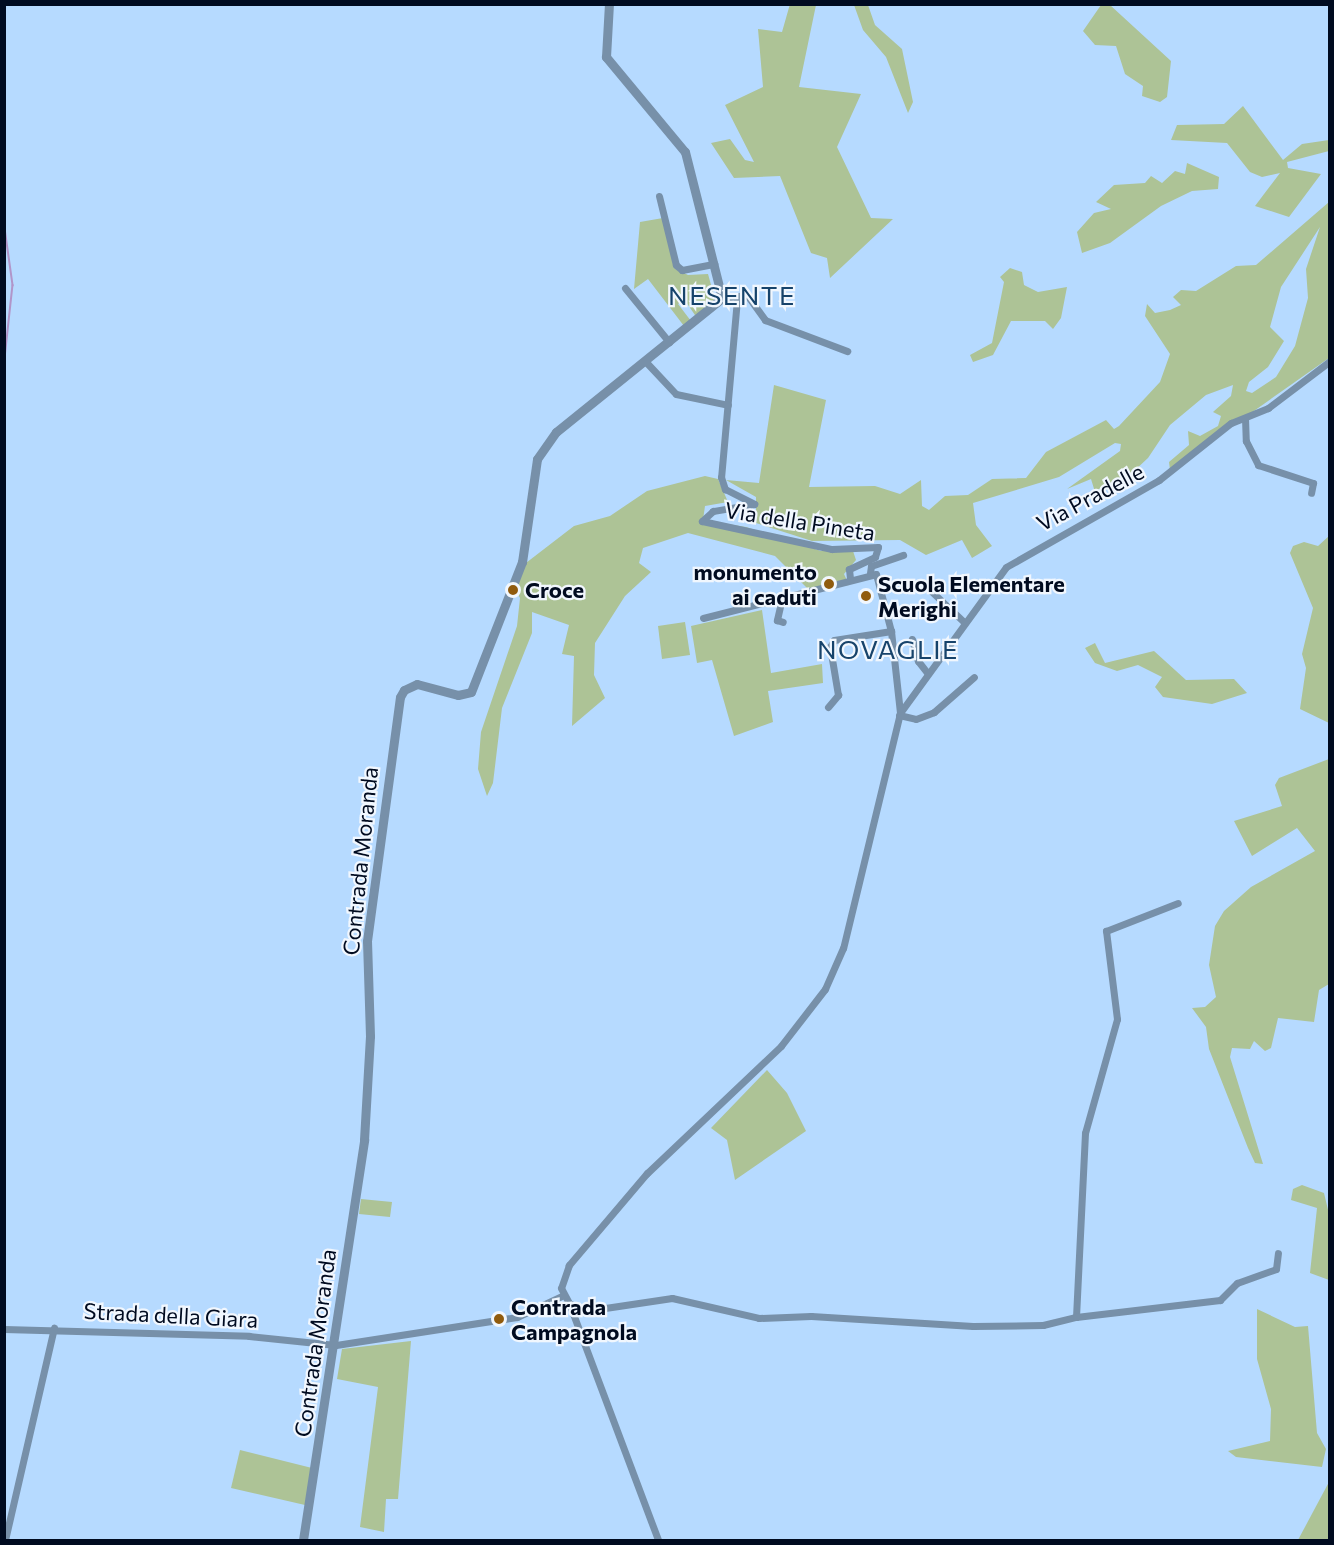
<!DOCTYPE html>
<style>
body{margin:0}
#map{position:relative;width:1334px;height:1545px;overflow:hidden;background:#b6daff;font-family:Commissioner,sans-serif}
div>[style]{position:absolute}
.green>*{inset:0;background:#adc396}
.stream>*{height:1.5px;margin:-0.75px;padding:0 0.75px;transform-origin:0.75px;border-radius:0.75px;background:#b195c9}
.minor>*{height:7px;margin:-3.5px;padding:0 3.5px;transform-origin:3.5px;border-radius:3.5px;background:#7790a9}
.tertiary>*{height:9px;margin:-4.5px;padding:0 4.5px;transform-origin:4.5px;border-radius:4.5px;background:#7790a9}
.dots>*{width:16px;height:16px;translate:-50% -50%;box-sizing:border-box;border:3px solid #f1f7fe;border-radius:50%}
span{translate:-50% -50%;white-space:nowrap;text-align:center;line-height:1.15;-webkit-text-stroke:4.5px #f1f7fe;paint-order:stroke}
.street-label{font-size:22px;color:#000b20}
.poi-label{font-size:22px;color:#000b20;font-weight:700}
.right{translate:-100% -50%;text-align:right}
.left{translate:0 -50%;text-align:left}
.quarter-label{font-size:26px;color:#16436b;letter-spacing:1.5px}
.frame{position:absolute;inset:0;border:6px solid #000b20;pointer-events:none}
</style>
<div id="map">
<div class="green">
<i style="clip-path:polygon(790px 4px,816px 5px,799px 87px,861px 94px,837px 147px,871px 218px,893px 219px,830px 278px,827px 258px,811px 253px,780px 176px,734px 178px,711px 143px,730px 139px,745px 160px,754px 162px,725px 105px,763px 87px,758px 29px,782px 32px)"></i>
<i style="clip-path:polygon(854px 5px,868px 5px,875px 25px,902px 49px,913px 102px,908px 113px,886px 57px,863px 30px)"></i>
<i style="clip-path:polygon(1101px 5px,1110px 5px,1171px 61px,1167px 97px,1160px 102px,1142px 96px,1143px 86px,1125px 74px,1116px 46px,1095px 45px,1083px 31px)"></i>
<i style="clip-path:polygon(1243px 106px,1283px 160px,1302px 144px,1329px 140px,1329px 151px,1287px 162px,1288px 168px,1321px 174px,1289px 217px,1255px 206px,1280px 173px,1262px 177px,1250px 172px,1227px 143px,1171px 140px,1177px 125px,1224px 124px)"></i>
<i style="clip-path:polygon(1187px 163px,1219px 177px,1218px 189px,1192px 191px,1161px 206px,1110px 243px,1082px 253px,1077px 232px,1094px 213px,1111px 209px,1096px 202px,1114px 185px,1145px 183px,1151px 176px,1162px 183px,1175px 171px,1185px 174px)"></i>
<i style="clip-path:polygon(evenodd,1329px 202px,1329px 358px,1170px 470px,1169px 462px,1189px 445px,1188px 431px,1200px 436px,1218px 426px,1221px 416px,1213px 412px,1231px 396px,1233px 385px,1206px 395px,1170px 425px,1148px 458px,1118px 486px,1105px 485px,1095px 492px,1091px 479px,1067px 489px,1120px 451px,1121px 444px,1115px 443px,1059px 477px,973px 503px,976px 525px,992px 546px,972px 558px,962px 540px,926px 555px,900px 540px,812px 541px,756px 523px,756px 497px,726px 480px,759px 483px,774px 385px,826px 400px,809px 487px,875px 486px,900px 494px,921px 480px,922px 506px,929px 510px,945px 496px,968px 495px,992px 479px,1026px 478px,1046px 452px,1106px 420px,1114px 429px,1119px 426px,1160px 382px,1170px 354px,1145px 316px,1147px 304px,1155px 313px,1170px 310px,1181px 305px,1173px 297px,1181px 290px,1196px 291px,1236px 266px,1256px 265px,1329px 202px,1320px 227px,1306px 269px,1308px 298px,1295px 346px,1276px 377px,1252px 393px,1246px 391px,1249px 382px,1268px 367px,1284px 341px,1270px 327px,1281px 287px,1320px 227px)"></i>
<i style="clip-path:polygon(663px 218px,674px 268px,688px 275px,708px 274px,715px 299px,697px 318px,684px 299px,678px 304px,691px 321px,684px 326px,648px 279px,634px 289px,640px 222px)"></i>
<i style="clip-path:polygon(1010px 268px,1022px 272px,1024px 285px,1038px 292px,1067px 287px,1061px 318px,1053px 329px,1045px 321px,1011px 321px,993px 355px,973px 362px,970px 355px,992px 343px,1004px 282px,1000px 277px)"></i>
<i style="clip-path:polygon(705px 476px,718px 479px,728px 502px,705px 506px,703px 520px,746px 527px,821px 551px,853px 551px,856px 560px,844px 574px,849px 585px,810px 591px,775px 556px,688px 533px,643px 548px,639px 563px,651px 572px,625px 596px,595px 643px,594px 675px,605px 698px,572px 726px,574px 656px,562px 654px,569px 625px,532px 612px,532px 633px,502px 708px,493px 783px,487px 796px,478px 769px,481px 732px,517px 626px,520px 598px,514px 588px,522px 566px,574px 526px,610px 516px,647px 491px)"></i>
<i style="clip-path:polygon(1329px 536px,1330px 536px,1329px 723px,1300px 709px,1306px 668px,1302px 654px,1313px 608px,1290px 553px,1293px 546px,1304px 542px,1318px 546px)"></i>
<i style="clip-path:polygon(762px 610px,771px 673px,822px 664px,823px 683px,768px 691px,773px 722px,734px 736px,712px 660px,697px 663px,691px 626px)"></i>
<i style="clip-path:polygon(685px 622px,690px 655px,662px 659px,658px 626px)"></i>
<i style="clip-path:polygon(1095px 643px,1105px 663px,1154px 651px,1186px 680px,1234px 679px,1247px 693px,1212px 704px,1163px 697px,1155px 687px,1162px 677px,1138px 665px,1117px 671px,1095px 663px,1085px 648px)"></i>
<i style="clip-path:polygon(1329px 759px,1329px 984px,1319px 990px,1314px 1022px,1278px 1018px,1271px 1048px,1265px 1051px,1254px 1041px,1250px 1049px,1232px 1048px,1230px 1057px,1263px 1164px,1255px 1163px,1248px 1148px,1209px 1049px,1206px 1027px,1192px 1008px,1205px 1007px,1216px 997px,1209px 965px,1215px 926px,1224px 911px,1251px 887px,1315px 851px,1297px 828px,1252px 856px,1234px 821px,1282px 806px,1275px 785px,1279px 778px)"></i>
<i style="clip-path:polygon(767px 1070px,787px 1093px,806px 1131px,735px 1180px,727px 1140px,711px 1128px)"></i>
<i style="clip-path:polygon(1302px 1185px,1324px 1193px,1329px 1214px,1329px 1280px,1310px 1273px,1317px 1208px,1291px 1200px,1293px 1189px)"></i>
<i style="clip-path:polygon(361px 1199px,392px 1202px,390px 1217px,359px 1214px)"></i>
<i style="clip-path:polygon(1257px 1309px,1295px 1327px,1308px 1326px,1317px 1433px,1326px 1449px,1322px 1467px,1236px 1457px,1228px 1451px,1270px 1441px,1271px 1409px,1257px 1359px)"></i>
<i style="clip-path:polygon(411px 1341px,398px 1499px,386px 1499px,384px 1532px,360px 1527px,378px 1387px,337px 1379px,342px 1349px)"></i>
<i style="clip-path:polygon(240px 1450px,312px 1468px,305px 1505px,231px 1488px)"></i>
<i style="clip-path:polygon(1329px 1482px,1329px 1540px,1298px 1540px)"></i>
</div>
<div class="stream">
<i style="left:4px;top:221px;width:65px;rotate:82deg"></i>
<i style="left:13px;top:285px;width:83px;rotate:96.2deg"></i>
</div>
<div class="minor">
<i style="left:659px;top:196px;width:71px;rotate:76.2deg"></i>
<i style="left:676px;top:265px;width:8px;rotate:40deg"></i>
<i style="left:682px;top:270px;width:33px;rotate:-11deg"></i>
<i style="left:625px;top:288px;width:70px;rotate:50.8deg"></i>
<i style="left:722px;top:298px;width:25px;rotate:-7deg"></i>
<i style="left:747px;top:295px;width:31px;rotate:54deg"></i>
<i style="left:765px;top:320px;width:88px;rotate:20.7deg"></i>
<i style="left:737px;top:299px;width:179px;rotate:95.1deg"></i>
<i style="left:721px;top:477px;width:13px;rotate:72deg"></i>
<i style="left:725px;top:489px;width:33px;rotate:27deg"></i>
<i style="left:754px;top:504px;width:42px;rotate:170.3deg"></i>
<i style="left:713px;top:511px;width:15px;rotate:138deg"></i>
<i style="left:702px;top:521px;width:133px;rotate:12.2deg"></i>
<i style="left:832px;top:549px;width:46px;rotate:-2.5deg"></i>
<i style="left:878px;top:547px;width:10px;rotate:107deg"></i>
<i style="left:875px;top:557px;width:29px;rotate:155deg"></i>
<i style="left:849px;top:569px;width:9px;rotate:84deg"></i>
<i style="left:645px;top:361px;width:45px;rotate:46.8deg"></i>
<i style="left:676px;top:394px;width:53px;rotate:11.9deg"></i>
<i style="left:1245px;top:418px;width:23px;rotate:88deg"></i>
<i style="left:1246px;top:441px;width:27px;rotate:63deg"></i>
<i style="left:1258px;top:465px;width:58px;rotate:18.1deg"></i>
<i style="left:1313px;top:483px;width:10px;rotate:101deg"></i>
<i style="left:870px;top:573px;width:7px;rotate:-82deg"></i>
<i style="left:871px;top:566px;width:34px;rotate:-19deg"></i>
<i style="left:930px;top:590px;width:47px;rotate:43.3deg"></i>
<i style="left:782px;top:598px;width:97px;rotate:-14.3deg"></i>
<i style="left:876px;top:574px;width:59px;rotate:75.3deg"></i>
<i style="left:891px;top:631px;width:82px;rotate:83.7deg"></i>
<i style="left:900px;top:713px;width:242px;rotate:103.6deg"></i>
<i style="left:843px;top:948px;width:45px;rotate:113.7deg"></i>
<i style="left:825px;top:989px;width:72px;rotate:127.7deg"></i>
<i style="left:781px;top:1046px;width:185px;rotate:136.5deg"></i>
<i style="left:647px;top:1173px;width:121px;rotate:130.3deg"></i>
<i style="left:569px;top:1265px;width:24px;rotate:109deg"></i>
<i style="left:561px;top:1288px;width:17px;rotate:62deg"></i>
<i style="left:569px;top:1303px;width:18px;rotate:27deg"></i>
<i style="left:585px;top:1311px;width:88px;rotate:-8.5deg"></i>
<i style="left:672px;top:1298px;width:89px;rotate:12.9deg"></i>
<i style="left:759px;top:1318px;width:52px;rotate:-2.2deg"></i>
<i style="left:811px;top:1316px;width:162px;rotate:3.5deg"></i>
<i style="left:973px;top:1326px;width:70px;rotate:-0.8deg"></i>
<i style="left:1043px;top:1325px;width:34px;rotate:-14deg"></i>
<i style="left:1076px;top:1317px;width:184px;rotate:-87.2deg"></i>
<i style="left:1085px;top:1133px;width:118px;rotate:-74.3deg"></i>
<i style="left:1117px;top:1019px;width:89px;rotate:-97.1deg"></i>
<i style="left:1106px;top:931px;width:77px;rotate:-21.3deg"></i>
<i style="left:703px;top:618px;width:81px;rotate:-14.2deg"></i>
<i style="left:782px;top:598px;width:23px;rotate:103deg"></i>
<i style="left:777px;top:620px;width:6px;rotate:18deg"></i>
<i style="left:912px;top:639px;width:23px;rotate:75deg"></i>
<i style="left:918px;top:661px;width:16px;rotate:52deg"></i>
<i style="left:828px;top:707px;width:16px;rotate:-50deg"></i>
<i style="left:838px;top:695px;width:49px;rotate:-99.5deg"></i>
<i style="left:830px;top:647px;width:8px;rotate:-60deg"></i>
<i style="left:834px;top:640px;width:58px;rotate:-9deg"></i>
<i style="left:900px;top:713px;width:180px;rotate:-54deg"></i>
<i style="left:1006px;top:567px;width:176px;rotate:-29.6deg"></i>
<i style="left:1159px;top:480px;width:92px;rotate:-38.4deg"></i>
<i style="left:1231px;top:423px;width:40px;rotate:-22deg"></i>
<i style="left:1268px;top:408px;width:78px;rotate:-37.2deg"></i>
<i style="left:899px;top:715px;width:17px;rotate:13deg"></i>
<i style="left:916px;top:719px;width:19px;rotate:-21deg"></i>
<i style="left:934px;top:712px;width:53px;rotate:-41.2deg"></i>
<i style="left:569px;top:1303px;width:253px;rotate:69.4deg"></i>
<i style="left:1076px;top:1317px;width:145px;rotate:-6.7deg"></i>
<i style="left:1220px;top:1300px;width:24px;rotate:-45deg"></i>
<i style="left:1237px;top:1283px;width:41px;rotate:-19.7deg"></i>
<i style="left:1276px;top:1269px;width:16px;rotate:-83deg"></i>
<i style="left:4px;top:1329px;width:245px;rotate:1.6deg"></i>
<i style="left:249px;top:1336px;width:87px;rotate:5.9deg"></i>
<i style="left:336px;top:1345px;width:183px;rotate:-8.8deg"></i>
<i style="left:517px;top:1317px;width:52px;rotate:-25.1deg"></i>
<i style="left:5px;top:1540px;width:218px;rotate:-77deg"></i>
</div>
<div class="tertiary">
<i style="left:303px;top:1540px;width:405px;rotate:-81.3deg"></i>
<i style="left:364px;top:1140px;width:104px;rotate:-86.7deg"></i>
<i style="left:370px;top:1036px;width:95px;rotate:-91.8deg"></i>
<i style="left:367px;top:941px;width:246px;rotate:-82.3deg"></i>
<i style="left:400px;top:697px;width:8px;rotate:-60deg"></i>
<i style="left:404px;top:690px;width:14px;rotate:-25deg"></i>
<i style="left:417px;top:684px;width:42px;rotate:15deg"></i>
<i style="left:458px;top:695px;width:13px;rotate:-13deg"></i>
<i style="left:471px;top:692px;width:140px;rotate:-68.6deg"></i>
<i style="left:522px;top:562px;width:104px;rotate:-81.7deg"></i>
<i style="left:537px;top:459px;width:33px;rotate:-55deg"></i>
<i style="left:556px;top:432px;width:213px;rotate:-38.9deg"></i>
<i style="left:722px;top:298px;width:151px;rotate:-104.2deg"></i>
<i style="left:685px;top:152px;width:124px;rotate:-129.7deg"></i>
<i style="left:606px;top:57px;width:53px;rotate:-86.8deg"></i>
</div>
<div class="dots">
<i style="left:829px;top:584px;background:#905b0e"></i>
<i style="left:513px;top:590px;background:#905b0e"></i>
<i style="left:866px;top:596px;background:#905b0e"></i>
<i style="left:499px;top:1319px;background:#905b0e"></i>
</div>
<div class="street-label">
<span style="left:1090px;top:497px;rotate:-28deg">Via Pradelle</span>
<span style="left:800px;top:521px;rotate:9deg">Via della Pineta</span>
<span style="left:360px;top:861px;rotate:-84deg">Contrada Moranda</span>
<span style="left:171px;top:1315px;rotate:3deg">Strada della Giara</span>
<span style="left:315px;top:1343px;rotate:-82deg">Contrada Moranda</span>
</div>
<div class="poi-label">
<span class="right" style="left:817px;top:584px">monumento<br>ai caduti</span>
<span class="left" style="left:878px;top:596px">Scuola Elementare<br>Merighi</span>
<span class="left" style="left:525px;top:590px">Croce</span>
<span class="left" style="left:511px;top:1319px">Contrada<br>Campagnola</span>
</div>
<div class="quarter-label">
<span style="left:732px;top:295px">NESENTE</span>
<span style="left:888px;top:649px">NOVAGLIE</span>
</div>
<div class="frame"></div>
</div>
